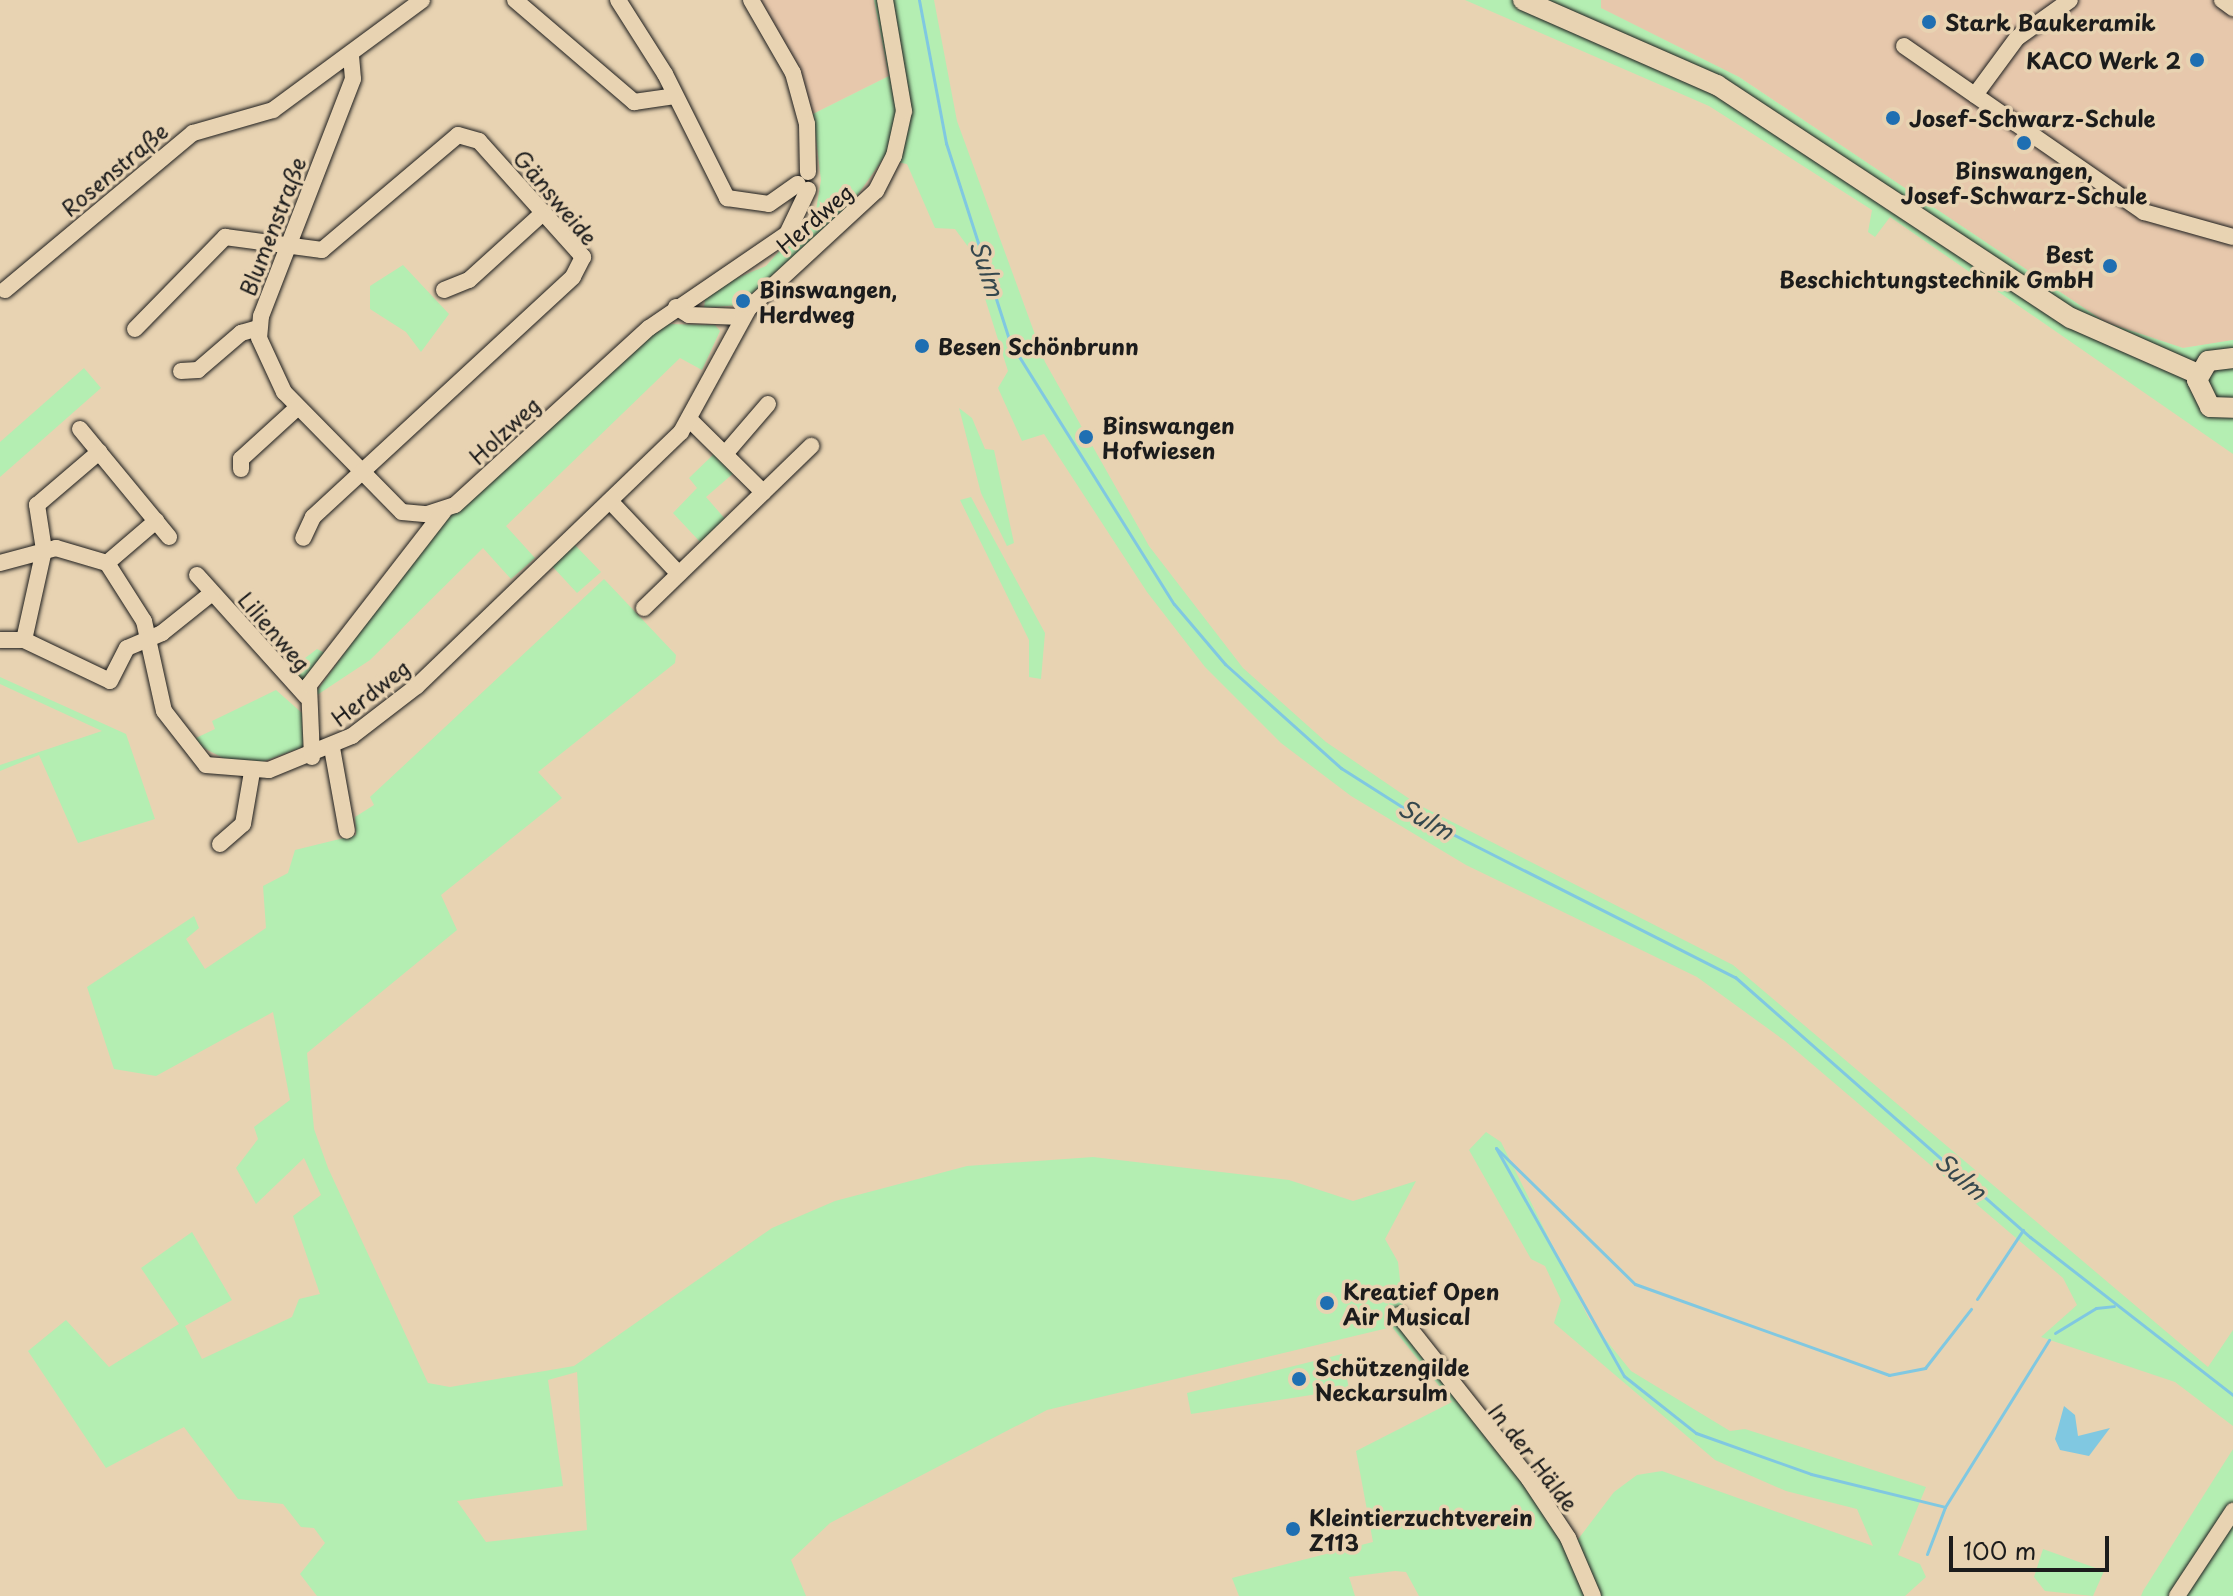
<!DOCTYPE html>
<meta charset="utf-8">
<style>
body{margin:0}
#map{position:relative;width:2233px;height:1596px;overflow:hidden;background:#e8d3b2;font-family:"Playpen Sans",sans-serif}
div>[style]{position:absolute}
.built>*{inset:0;background:#e7c8ac}
.green>*{inset:0;background:#b4eeb2}
.water>*{inset:0;background:#80c8e1}
.stream>*{height:3px;margin:-1.5px;padding:0 1.5px;transform-origin:1.5px;border-radius:1.5px;background:#80c8e1}
.roads{filter:drop-shadow(0 0 2px #1c1c1c) drop-shadow(0 0 2px #1c1c1c)}
.minor>*{height:16px;margin:-8px;padding:0 8px;transform-origin:8px;border-radius:8px;background:#e8d3b2}
.major>*{height:20px;margin:-10px;padding:0 10px;transform-origin:10px;border-radius:10px;background:#e8d3b2}
.dots>*{width:22px;height:22px;translate:-50% -50%;box-sizing:border-box;border:4px solid #e8d3b2;border-radius:50%}
span{translate:-50% -50%;white-space:nowrap;text-align:center;line-height:1.15;-webkit-text-stroke:7px #e8d3b2;paint-order:stroke}
.poi-label{font-size:22px;color:#1c1c1c;font-weight:700}
.left{translate:0 -50%;text-align:left}
.right{translate:-100% -50%;text-align:right}
.street-label{font-size:22px;color:#1c1c1c}
.water-label{font-size:24px;color:#35474d;font-style:italic}
.scale{position:absolute;left:1949px;top:1536px;width:160px;height:36px;box-sizing:border-box;border:4px solid #1c1c1c;border-top:0;padding-left:10px;font-size:24px;line-height:28px;white-space:nowrap;color:#1c1c1c;-webkit-text-stroke:6px #e8d3b2;paint-order:stroke}
</style>
<div id="map">
<div class="built">
<i style="clip-path:polygon(756px 0,874px 0,889px 76px,813px 114px,789px 50px)"></i>
<i style="clip-path:polygon(1601px 0,2223px 0,2233px 7px,2233px 340px,2183px 348px,2105px 322px,1739px 77px,1600px 8px)"></i>
</div>
<div class="green">
<i style="clip-path:polygon(874px 0,934px 0,957px 121px,1045px 362px,1149px 546px,1243px 668px,1326px 742px,1417px 804px,1733px 965px,2208px 1367px,2233px 1330px,2233px 1426px,2175px 1382px,2041px 1337px,2077px 1305px,2063px 1278px,1785px 1041px,1697px 977px,1466px 865px,1351px 796px,1281px 743px,1205px 667px,1147px 592px,1044px 434px,1022px 441px,998px 388px,1008px 371px,969px 248px,955px 229px,935px 228px,907px 164px,883px 159px,849px 207px,739px 305px,704px 308px,706px 291px,766px 266px,816px 210px,821px 180px,813px 114px,889px 76px)"></i>
<i style="clip-path:polygon(1465px 0,1601px 0,1601px 8px,1739px 77px,2105px 322px,2183px 348px,2233px 340px,2233px 454px,1890px 217px,1875px 237px,1868px 232px,1872px 210px,1709px 106px)"></i>
<i style="clip-path:polygon(403px 265px,449px 314px,421px 352px,406px 332px,370px 309px,370px 286px)"></i>
<i style="clip-path:polygon(668px 324px,715px 325px,720px 331px,702px 370px,680px 358px,506px 526px,535px 558px,511px 579px,483px 548px,370px 660px,311px 699px,442px 519px,649px 328px,656px 333px)"></i>
<i style="clip-path:polygon(84px 368px,101px 388px,0 477px,0 442px)"></i>
<i style="clip-path:polygon(959px 408px,972px 418px,985px 449px,994px 450px,1014px 543px,1007px 546px,981px 493px)"></i>
<i style="clip-path:polygon(717px 451px,736px 471px,706px 497px,726px 520px,702px 544px,673px 513px,697px 488px,689px 478px)"></i>
<i style="clip-path:polygon(971px 497px,1045px 633px,1041px 679px,1029px 677px,1029px 640px,960px 500px)"></i>
<i style="clip-path:polygon(574px 544px,601px 572px,577px 593px,552px 566px)"></i>
<i style="clip-path:polygon(evenodd,604px 579px,676px 655px,675px 663px,538px 772px,562px 798px,441px 895px,457px 930px,307px 1053px,314px 1129px,328px 1168px,428px 1383px,450px 1387px,574px 1366px,772px 1228px,835px 1201px,967px 1166px,1093px 1157px,1289px 1180px,1353px 1201px,1416px 1181px,1385px 1239px,1398px 1262px,1404px 1316px,1576px 1542px,1614px 1492px,1637px 1475px,1662px 1471px,1873px 1546px,1857px 1509px,1786px 1491px,1715px 1460px,1554px 1323px,1561px 1300px,1545px 1266px,1531px 1259px,1469px 1150px,1486px 1132px,1501px 1142px,1589px 1319px,1631px 1371px,1730px 1431px,1745px 1429px,1926px 1487px,1898px 1555px,1920px 1564px,1926px 1577px,1905px 1596px,1419px 1596px,1406px 1572px,1395px 1571px,1349px 1577px,1355px 1596px,1239px 1596px,1232px 1578px,1373px 1542px,1356px 1451px,1452px 1402px,1392px 1327px,1047px 1410px,830px 1523px,791px 1560px,806px 1596px,317px 1596px,300px 1574px,325px 1543px,314px 1528px,301px 1527px,283px 1504px,238px 1499px,184px 1427px,106px 1468px,28px 1351px,66px 1320px,109px 1367px,179px 1324px,141px 1268px,192px 1232px,232px 1300px,185px 1326px,202px 1359px,292px 1317px,299px 1299px,320px 1294px,293px 1216px,321px 1195px,304px 1158px,256px 1204px,236px 1168px,258px 1139px,254px 1127px,290px 1100px,273px 1012px,156px 1076px,114px 1069px,87px 987px,194px 916px,199px 928px,186px 939px,205px 969px,266px 928px,263px 886px,288px 873px,295px 850px,356px 835px,355px 817px,374px 805px,370px 797px,604px 579px,577px 1372px,587px 1530px,486px 1542px,457px 1501px,563px 1486px,548px 1380px,577px 1372px)"></i>
<i style="clip-path:polygon(317px 649px,325px 653px,302px 686px,288px 671px)"></i>
<i style="clip-path:polygon(0 677px,126px 734px,155px 819px,78px 843px,39px 755px,0 771px,0 765px,102px 731px,0 684px)"></i>
<i style="clip-path:polygon(276px 690px,302px 713px,303px 747px,262px 762px,227px 760px,200px 746px,196px 738px,215px 729px,212px 721px)"></i>
<i style="clip-path:polygon(1342px 1354px,1349px 1389px,1191px 1414px,1187px 1393px)"></i>
<i style="clip-path:polygon(2233px 1449px,2233px 1596px,2141px 1596px,2143px 1591px)"></i>
<i style="clip-path:polygon(2043px 1549px,2104px 1571px,2093px 1596px,2045px 1591px,2034px 1577px)"></i>
</div>
<div class="water">
<i style="clip-path:polygon(2064px 1406px,2075px 1415px,2078px 1436px,2110px 1428px,2089px 1456px,2060px 1450px,2055px 1439px)"></i>
</div>
<div class="stream">
<i style="left:919px;top:0;width:146px;rotate:79.3deg"></i>
<i style="left:946px;top:143px;width:209px;rotate:72.2deg"></i>
<i style="left:1010px;top:342px;width:309px;rotate:58deg"></i>
<i style="left:1174px;top:604px;width:79px;rotate:49.6deg"></i>
<i style="left:1225px;top:664px;width:156px;rotate:41.9deg"></i>
<i style="left:1341px;top:768px;width:88px;rotate:32.4deg"></i>
<i style="left:1415px;top:815px;width:359px;rotate:26.9deg"></i>
<i style="left:1735px;top:977px;width:393px;rotate:41.4deg"></i>
<i style="left:2030px;top:1237px;width:257px;rotate:37.9deg"></i>
<i style="left:1496px;top:1148px;width:261px;rotate:60.7deg"></i>
<i style="left:1624px;top:1376px;width:92px;rotate:38.4deg"></i>
<i style="left:1696px;top:1433px;width:122px;rotate:19.6deg"></i>
<i style="left:1811px;top:1474px;width:138px;rotate:13.8deg"></i>
<i style="left:1496px;top:1148px;width:194px;rotate:44.4deg"></i>
<i style="left:1635px;top:1284px;width:270px;rotate:19.7deg"></i>
<i style="left:1889px;top:1375px;width:37px;rotate:-11deg"></i>
<i style="left:1925px;top:1368px;width:75px;rotate:-52.1deg"></i>
<i style="left:1977px;top:1299px;width:83px;rotate:-56.3deg"></i>
<i style="left:2055px;top:1333px;width:48px;rotate:-31.4deg"></i>
<i style="left:2096px;top:1308px;width:18px;rotate:-6deg"></i>
<i style="left:1927px;top:1554px;width:50px;rotate:-69deg"></i>
<i style="left:1945px;top:1507px;width:197px;rotate:-58.1deg"></i>
</div>
<div class="roads">
<div class="minor">
<i style="left:515px;top:0;width:157px;rotate:40.6deg"></i>
<i style="left:634px;top:102px;width:41px;rotate:-8.3deg"></i>
<i style="left:618px;top:0;width:88px;rotate:57.6deg"></i>
<i style="left:665px;top:74px;width:139px;rotate:63.4deg"></i>
<i style="left:727px;top:198px;width:42px;rotate:8.1deg"></i>
<i style="left:769px;top:204px;width:35px;rotate:-35deg"></i>
<i style="left:751px;top:0;width:84px;rotate:60.1deg"></i>
<i style="left:793px;top:73px;width:53px;rotate:74.6deg"></i>
<i style="left:807px;top:124px;width:48px;rotate:88.8deg"></i>
<i style="left:2222px;top:0;width:14px;rotate:36deg"></i>
<i style="left:1904px;top:46px;width:292px;rotate:34.7deg"></i>
<i style="left:2144px;top:212px;width:92px;rotate:15.7deg"></i>
<i style="left:351px;top:56px;width:23px;rotate:85deg"></i>
<i style="left:353px;top:79px;width:254px;rotate:111.2deg"></i>
<i style="left:261px;top:316px;width:22px;rotate:95deg"></i>
<i style="left:259px;top:338px;width:60px;rotate:65.2deg"></i>
<i style="left:284px;top:392px;width:168px;rotate:45.5deg"></i>
<i style="left:402px;top:512px;width:25px;rotate:5deg"></i>
<i style="left:427px;top:514px;width:29px;rotate:-18deg"></i>
<i style="left:455px;top:505px;width:263px;rotate:-42.4deg"></i>
<i style="left:649px;top:328px;width:167px;rotate:-34.3deg"></i>
<i style="left:787px;top:234px;width:49px;rotate:-64.5deg"></i>
<i style="left:1975px;top:95px;width:71px;rotate:-53.6deg"></i>
<i style="left:2017px;top:38px;width:65px;rotate:-35.6deg"></i>
<i style="left:5px;top:290px;width:245px;rotate:-39.9deg"></i>
<i style="left:193px;top:133px;width:83px;rotate:-16deg"></i>
<i style="left:273px;top:110px;width:185px;rotate:-36.4deg"></i>
<i style="left:444px;top:290px;width:27px;rotate:-22deg"></i>
<i style="left:469px;top:280px;width:101px;rotate:-42.2deg"></i>
<i style="left:676px;top:307px;width:15px;rotate:32deg"></i>
<i style="left:689px;top:315px;width:53px;rotate:2.2deg"></i>
<i style="left:135px;top:329px;width:129px;rotate:-45.6deg"></i>
<i style="left:225px;top:237px;width:98px;rotate:7.6deg"></i>
<i style="left:322px;top:250px;width:178px;rotate:-40.2deg"></i>
<i style="left:458px;top:135px;width:22px;rotate:16deg"></i>
<i style="left:479px;top:141px;width:156px;rotate:48.1deg"></i>
<i style="left:583px;top:257px;width:22px;rotate:117deg"></i>
<i style="left:573px;top:277px;width:354px;rotate:137.3deg"></i>
<i style="left:313px;top:517px;width:23px;rotate:115deg"></i>
<i style="left:181px;top:371px;width:17px;rotate:-3deg"></i>
<i style="left:198px;top:370px;width:57px;rotate:-40.7deg"></i>
<i style="left:241px;top:333px;width:19px;rotate:-16deg"></i>
<i style="left:690px;top:420px;width:103px;rotate:44.6deg"></i>
<i style="left:80px;top:429px;width:140px;rotate:50.5deg"></i>
<i style="left:725px;top:454px;width:66px;rotate:-49.3deg"></i>
<i style="left:241px;top:469px;width:10px;rotate:-90deg"></i>
<i style="left:241px;top:459px;width:77px;rotate:-42.4deg"></i>
<i style="left:610px;top:501px;width:100px;rotate:46.6deg"></i>
<i style="left:0;top:563px;width:58px;rotate:-15deg"></i>
<i style="left:56px;top:548px;width:53px;rotate:16.4deg"></i>
<i style="left:107px;top:563px;width:69px;rotate:57.5deg"></i>
<i style="left:144px;top:621px;width:92px;rotate:77.5deg"></i>
<i style="left:164px;top:711px;width:68px;rotate:52.1deg"></i>
<i style="left:206px;top:765px;width:63px;rotate:4.5deg"></i>
<i style="left:269px;top:770px;width:90px;rotate:-22.3deg"></i>
<i style="left:352px;top:736px;width:82px;rotate:-37.6deg"></i>
<i style="left:417px;top:686px;width:366px;rotate:-43.9deg"></i>
<i style="left:681px;top:432px;width:141px;rotate:-61.3deg"></i>
<i style="left:749px;top:308px;width:173px;rotate:-42.7deg"></i>
<i style="left:876px;top:191px;width:39px;rotate:-63deg"></i>
<i style="left:894px;top:156px;width:46px;rotate:-77.5deg"></i>
<i style="left:904px;top:111px;width:113px;rotate:-99.7deg"></i>
<i style="left:107px;top:563px;width:65px;rotate:-40.6deg"></i>
<i style="left:197px;top:575px;width:163px;rotate:48deg"></i>
<i style="left:644px;top:608px;width:233px;rotate:-44.1deg"></i>
<i style="left:0;top:640px;width:24px"></i>
<i style="left:24px;top:640px;width:95px;rotate:25.5deg"></i>
<i style="left:110px;top:681px;width:37px;rotate:-63deg"></i>
<i style="left:127px;top:648px;width:38px;rotate:-23deg"></i>
<i style="left:162px;top:633px;width:64px;rotate:-38.7deg"></i>
<i style="left:24px;top:640px;width:92px;rotate:-77.5deg"></i>
<i style="left:44px;top:550px;width:46px;rotate:-98.8deg"></i>
<i style="left:37px;top:505px;width:82px;rotate:-40.5deg"></i>
<i style="left:332px;top:748px;width:84px;rotate:79.8deg"></i>
<i style="left:312px;top:757px;width:72px;rotate:-92.4deg"></i>
<i style="left:309px;top:685px;width:220px;rotate:-52.2deg"></i>
<i style="left:220px;top:844px;width:30px;rotate:-41deg"></i>
<i style="left:243px;top:824px;width:53px;rotate:-80.2deg"></i>
<i style="left:1399px;top:1315px;width:209px;rotate:51.6deg"></i>
<i style="left:1529px;top:1479px;width:71px;rotate:56.5deg"></i>
<i style="left:1568px;top:1538px;width:63px;rotate:66.7deg"></i>
<i style="left:2177px;top:1596px;width:102px;rotate:-56.6deg"></i>
</div>
<div class="major">
<i style="left:1523px;top:0;width:212px;rotate:23.7deg"></i>
<i style="left:1717px;top:85px;width:424px;rotate:33.4deg"></i>
<i style="left:2071px;top:318px;width:139px;rotate:23.8deg"></i>
<i style="left:2233px;top:358px;width:25px;rotate:173deg"></i>
<i style="left:2208px;top:361px;width:22px;rotate:120deg"></i>
<i style="left:2197px;top:380px;width:30px;rotate:64deg"></i>
<i style="left:2210px;top:407px;width:23px;rotate:2deg"></i>
</div>
</div>
<div class="dots">
<i style="left:1929px;top:22px;background:#1f6fb2"></i>
<i style="left:2197px;top:60px;background:#1f6fb2"></i>
<i style="left:1893px;top:118px;background:#1f6fb2"></i>
<i style="left:2024px;top:143px;background:#1f6fb2"></i>
<i style="left:2110px;top:266px;background:#1f6fb2"></i>
<i style="left:743px;top:301px;background:#1f6fb2"></i>
<i style="left:922px;top:346px;background:#1f6fb2"></i>
<i style="left:1086px;top:437px;background:#1f6fb2"></i>
<i style="left:1327px;top:1303px;background:#1f6fb2"></i>
<i style="left:1299px;top:1379px;background:#1f6fb2"></i>
<i style="left:1293px;top:1529px;background:#1f6fb2"></i>
</div>
<div class="poi-label">
<span class="left" style="left:1945px;top:22px">Stark Baukeramik</span>
<span class="right" style="left:2181px;top:60px">KACO Werk 2</span>
<span class="left" style="left:1909px;top:118px">Josef-Schwarz-Schule</span>
<span style="left:2024px;top:182px">Binswangen,<br>Josef-Schwarz-Schule</span>
<span class="right" style="left:2094px;top:266px">Best<br>Beschichtungstechnik GmbH</span>
<span class="left" style="left:759px;top:301px">Binswangen,<br>Herdweg</span>
<span class="left" style="left:938px;top:346px">Besen Schönbrunn</span>
<span class="left" style="left:1102px;top:437px">Binswangen<br>Hofwiesen</span>
<span class="left" style="left:1343px;top:1303px">Kreatief Open<br>Air Musical</span>
<span class="left" style="left:1315px;top:1379px">Schützengilde<br>Neckarsulm</span>
<span class="left" style="left:1309px;top:1529px">Kleintierzuchtverein<br>Z113</span>
</div>
<div class="street-label">
<span style="left:114px;top:169px;rotate:-40deg">Rosenstraße</span>
<span style="left:556px;top:197px;rotate:50deg">Gänsweide</span>
<span style="left:814px;top:218px;rotate:-41deg">Herdweg</span>
<span style="left:272px;top:226px;rotate:-69deg">Blumenstraße</span>
<span style="left:504px;top:430px;rotate:-43deg">Holzweg</span>
<span style="left:275px;top:631px;rotate:49deg">Lilienweg</span>
<span style="left:370px;top:692px;rotate:-38deg">Herdweg</span>
<span style="left:1534px;top:1457px;rotate:52deg">In der Hälde</span>
</div>
<div class="water-label">
<span style="left:987px;top:268px;rotate:72deg">Sulm</span>
<span style="left:1426px;top:819px;rotate:29deg">Sulm</span>
<span style="left:1961px;top:1176px;rotate:41deg">Sulm</span>
</div>
<div class="scale">100 m</div>
</div>
